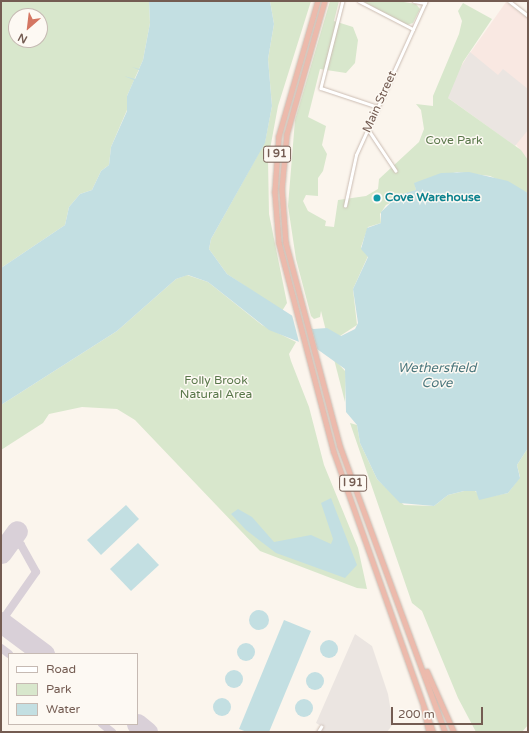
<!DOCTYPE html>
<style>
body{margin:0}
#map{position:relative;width:529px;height:733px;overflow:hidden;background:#fbf5ed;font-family:"Varela Round",sans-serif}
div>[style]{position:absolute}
.commercial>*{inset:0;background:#f9e8e2}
.industrial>*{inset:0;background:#ebe5e1}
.green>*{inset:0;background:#d8e7cc}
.water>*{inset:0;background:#c3dfe2}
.round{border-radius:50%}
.pier>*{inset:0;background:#fbf5ed}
.taxiway>*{height:8px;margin:-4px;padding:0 4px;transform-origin:4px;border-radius:4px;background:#d9d0d8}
.runway>*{height:21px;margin:-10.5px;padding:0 10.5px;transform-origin:10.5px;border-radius:10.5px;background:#d9d0d8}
.roads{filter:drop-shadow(0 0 1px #ccbdb3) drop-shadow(0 0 1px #ccbdb3)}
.minor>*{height:2.5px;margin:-1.25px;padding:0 1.25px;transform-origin:1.25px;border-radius:1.25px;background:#fff}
.tertiary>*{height:3px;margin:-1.5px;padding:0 1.5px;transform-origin:1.5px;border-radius:1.5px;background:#fff}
.motorway>*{height:4.5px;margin:-2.25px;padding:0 2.25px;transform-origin:2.25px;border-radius:2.25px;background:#ecbaac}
.dots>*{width:11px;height:11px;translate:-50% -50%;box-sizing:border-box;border:2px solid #fdf9f3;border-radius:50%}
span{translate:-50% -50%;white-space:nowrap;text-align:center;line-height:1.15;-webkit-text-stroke:3px #fdf9f3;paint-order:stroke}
.shield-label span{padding:1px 3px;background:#fdf9f3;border:1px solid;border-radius:3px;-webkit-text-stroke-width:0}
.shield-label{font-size:11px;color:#745c52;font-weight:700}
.street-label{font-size:12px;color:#745c52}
.park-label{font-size:12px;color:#5a784b}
.culture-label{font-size:12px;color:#0d838f;font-weight:700}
.left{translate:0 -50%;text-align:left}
.water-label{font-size:13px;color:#4b777d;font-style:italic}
.frame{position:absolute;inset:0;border:2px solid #745c52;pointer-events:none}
.legend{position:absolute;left:8px;top:653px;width:130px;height:72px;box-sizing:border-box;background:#fdf9f3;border:1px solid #c6bab3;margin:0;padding:5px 7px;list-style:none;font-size:12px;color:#745c52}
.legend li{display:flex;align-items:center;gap:8px;height:20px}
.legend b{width:20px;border:1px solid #c6bab3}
.north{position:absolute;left:8px;top:8px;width:40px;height:40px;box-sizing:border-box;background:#fdf9f3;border:1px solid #c6bab3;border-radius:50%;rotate:208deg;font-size:11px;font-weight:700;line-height:16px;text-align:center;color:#745c52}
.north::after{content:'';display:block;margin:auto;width:14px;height:18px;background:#d47662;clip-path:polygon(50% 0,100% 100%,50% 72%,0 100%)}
.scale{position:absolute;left:391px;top:707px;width:92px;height:18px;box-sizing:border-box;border:2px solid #745c52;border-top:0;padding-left:5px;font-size:12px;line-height:14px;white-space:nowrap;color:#745c52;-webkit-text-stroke:3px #fdf9f3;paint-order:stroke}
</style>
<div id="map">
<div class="commercial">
<i style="clip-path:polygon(506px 2px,528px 19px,528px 160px,458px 70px)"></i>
</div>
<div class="industrial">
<i style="clip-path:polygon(470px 52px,498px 75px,503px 69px,528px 89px,528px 130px,515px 146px,444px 95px)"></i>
<i style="clip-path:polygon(355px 634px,372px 646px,388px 694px,393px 724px,387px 732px,321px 732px,323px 727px,316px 723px)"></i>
</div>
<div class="green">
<i style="clip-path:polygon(evenodd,1px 1px,149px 1px,150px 23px,143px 60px,127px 96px,127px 110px,111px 147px,109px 165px,101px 171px,92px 190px,80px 194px,69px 207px,65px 225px,1px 268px,1px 1px,16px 16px,40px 16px,40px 40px,16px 40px,16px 16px)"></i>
<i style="clip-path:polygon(270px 1px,311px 1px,278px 106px,268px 160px,269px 214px,287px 303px,282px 311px,227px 274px,209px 249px,211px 239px,265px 142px,272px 106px,268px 59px,274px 24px)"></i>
<i style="clip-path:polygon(330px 1px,339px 1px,334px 21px,353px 27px,358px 40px,355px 63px,346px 73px,320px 69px,308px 117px,326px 126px,322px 145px,327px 154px,323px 171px,318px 178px,318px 196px,306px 195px,303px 201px,308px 211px,326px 221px,325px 226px,334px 227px,338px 200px,366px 196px,378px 189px,379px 179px,419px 142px,424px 129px,421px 110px,416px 104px,433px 106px,433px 96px,459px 34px,462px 21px,458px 11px,463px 3px,492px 19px,463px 62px,448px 98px,521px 150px,528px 160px,528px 193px,490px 176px,457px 172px,415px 183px,416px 190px,386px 205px,380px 214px,381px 223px,368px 227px,361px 247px,368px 256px,353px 289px,357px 325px,340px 336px,326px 331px,321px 311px,320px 317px,314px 319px,311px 316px,296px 259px,288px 206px,295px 120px)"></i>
<i style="clip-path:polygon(362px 1px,398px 1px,416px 4px,420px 9px,413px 23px,407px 25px)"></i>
<i style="clip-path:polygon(187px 275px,208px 282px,262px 325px,296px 342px,289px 354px,291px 361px,309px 407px,324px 465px,358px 548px,367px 589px,357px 588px,260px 551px,135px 420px,117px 409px,82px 407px,49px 414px,43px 423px,1px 450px,1px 405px,117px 331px,176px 279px)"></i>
<i style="clip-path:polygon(334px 359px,346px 372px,345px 402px,336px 367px)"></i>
<i style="clip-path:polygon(350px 423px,357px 425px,360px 443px,377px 479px,404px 505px,434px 506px,448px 495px,464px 491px,474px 490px,483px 498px,508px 493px,520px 477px,517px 465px,528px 448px,528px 725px,522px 732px,476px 732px,458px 698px,422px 611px,412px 603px)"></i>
</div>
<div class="water">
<i style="clip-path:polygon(149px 1px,270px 1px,274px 24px,268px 59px,272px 106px,265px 143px,211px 239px,209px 249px,227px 274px,313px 329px,327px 328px,341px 336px,355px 329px,358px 323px,353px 289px,368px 257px,361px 249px,367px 228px,381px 223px,381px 212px,399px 195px,416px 190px,414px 183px,441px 173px,469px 172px,508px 181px,528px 193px,528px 448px,517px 465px,520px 478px,508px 493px,479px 500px,476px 491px,464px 491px,448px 495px,434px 506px,400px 503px,377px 479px,360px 443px,357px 425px,346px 412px,345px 369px,317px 349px,269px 330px,208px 282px,188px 275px,176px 279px,117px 331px,1px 405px,1px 268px,65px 225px,69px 207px,80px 194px,92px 190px,101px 171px,109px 165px,111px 147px,127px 111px,127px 96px,134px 80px,124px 76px,135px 79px,139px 70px,132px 67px,139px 69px,143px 60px,150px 23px)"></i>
<i style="clip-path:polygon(331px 498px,357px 565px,345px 578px,276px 553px,246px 530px,231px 514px,238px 509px,252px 517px,274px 542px,311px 535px,331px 544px,333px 539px,321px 503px)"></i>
<i style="clip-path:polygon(126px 505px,139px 519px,101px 555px,87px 540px)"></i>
<i style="clip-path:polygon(138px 543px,159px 565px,131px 591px,110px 569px)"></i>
<i class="round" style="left:249px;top:610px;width:20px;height:20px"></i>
<i style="clip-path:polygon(284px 620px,311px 631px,269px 732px,247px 732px,239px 729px)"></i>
<i class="round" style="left:320px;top:640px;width:18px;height:18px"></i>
<i class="round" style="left:237px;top:643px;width:18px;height:18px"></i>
<i class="round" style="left:225px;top:670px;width:18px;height:18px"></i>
<i class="round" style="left:306px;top:672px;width:18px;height:18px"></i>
<i class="round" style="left:213px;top:698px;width:18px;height:18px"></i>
<i class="round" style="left:295px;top:699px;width:18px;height:18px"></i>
</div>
<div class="pier">
<i style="clip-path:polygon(292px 315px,311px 326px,318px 352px,300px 346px)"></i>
</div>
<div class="taxiway">
<i style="left:1px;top:622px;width:61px;rotate:-55deg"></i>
<i style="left:36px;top:572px;width:31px;rotate:-119deg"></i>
<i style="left:21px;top:545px;width:10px;rotate:-174deg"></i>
<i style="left:11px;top:544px;width:12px;rotate:138deg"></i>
<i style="left:1px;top:648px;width:10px;rotate:37deg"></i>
<i style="left:102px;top:724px;width:13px;rotate:39deg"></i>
</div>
<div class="runway">
<i style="left:1px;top:553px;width:27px;rotate:-54deg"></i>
<i style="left:1px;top:622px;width:54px;rotate:36.7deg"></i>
<i style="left:137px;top:724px;width:13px;rotate:39deg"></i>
</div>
<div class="roads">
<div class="minor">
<i style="left:343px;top:1px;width:90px;rotate:104.2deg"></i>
<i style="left:321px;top:88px;width:60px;rotate:18.4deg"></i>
<i style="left:359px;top:1px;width:61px;rotate:27.4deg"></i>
<i style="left:414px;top:1px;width:11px;rotate:10deg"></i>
<i style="left:368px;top:129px;width:50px;rotate:56.3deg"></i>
<i style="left:345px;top:206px;width:52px;rotate:-77.8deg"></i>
<i style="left:356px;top:155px;width:169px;rotate:-65.6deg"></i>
<i style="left:318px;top:732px;width:6px;rotate:-59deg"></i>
</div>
<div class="tertiary">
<i style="left:509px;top:1px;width:24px;rotate:38deg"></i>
</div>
<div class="motorway">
<i style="left:318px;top:1px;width:141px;rotate:106.1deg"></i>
<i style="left:279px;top:136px;width:56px;rotate:94.1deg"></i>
<i style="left:275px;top:192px;width:51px;rotate:85.5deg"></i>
<i style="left:279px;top:243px;width:216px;rotate:75.3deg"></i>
<i style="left:334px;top:452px;width:297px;rotate:70.5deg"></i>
<i style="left:325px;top:1px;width:138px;rotate:105.9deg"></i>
<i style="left:287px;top:134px;width:55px;rotate:95.2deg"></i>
<i style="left:282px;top:189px;width:54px;rotate:85.8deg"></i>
<i style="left:286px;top:243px;width:210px;rotate:75.1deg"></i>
<i style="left:340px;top:446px;width:305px;rotate:69.8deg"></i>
<i style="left:427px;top:671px;width:67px;rotate:66.1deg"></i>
<i style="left:424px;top:708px;width:25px;rotate:78deg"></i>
</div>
</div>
<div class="dots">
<i style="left:377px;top:198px;background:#0f9aa8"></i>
</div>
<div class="shield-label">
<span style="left:277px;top:154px">I 91</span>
<span style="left:353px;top:483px">I 91</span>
</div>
<div class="street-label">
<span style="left:380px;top:102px;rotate:-66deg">Main Street</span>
</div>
<div class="park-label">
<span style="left:454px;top:141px">Cove Park</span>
<span style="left:216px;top:388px">Folly Brook<br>Natural Area</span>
</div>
<div class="culture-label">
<span class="left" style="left:385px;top:198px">Cove Warehouse</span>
</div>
<div class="water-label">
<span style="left:437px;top:376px">Wethersfield<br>Cove</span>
</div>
<div class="frame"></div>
<ul class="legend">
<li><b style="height:5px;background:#fff"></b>Road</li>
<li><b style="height:11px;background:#d8e7cc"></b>Park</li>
<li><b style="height:11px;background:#c3dfe2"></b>Water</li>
</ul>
<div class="north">N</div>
<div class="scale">200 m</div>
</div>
